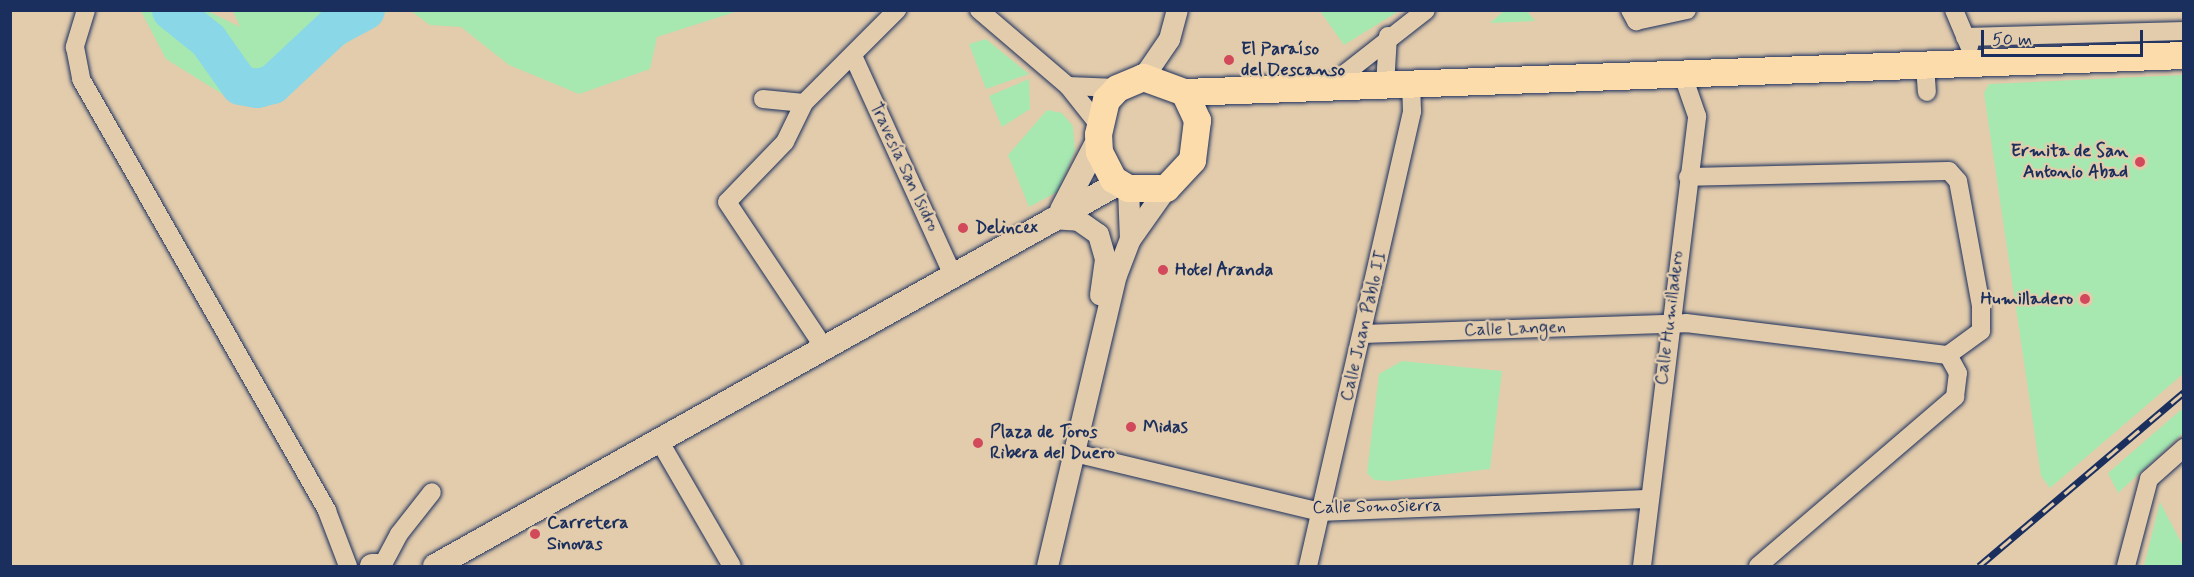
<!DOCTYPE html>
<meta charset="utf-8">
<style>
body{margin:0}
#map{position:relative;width:2194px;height:577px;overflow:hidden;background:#e3ccac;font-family:Mynerve,sans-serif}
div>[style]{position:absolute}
.green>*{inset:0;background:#a7e8b1}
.river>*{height:39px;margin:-19.5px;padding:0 19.5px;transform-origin:19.5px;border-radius:19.5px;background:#89d7e7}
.roads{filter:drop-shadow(0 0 2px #1b2f5e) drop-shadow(0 0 2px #1b2f5e)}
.minor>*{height:18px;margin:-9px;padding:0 9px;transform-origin:9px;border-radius:9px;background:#e3ccac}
.tertiary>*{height:21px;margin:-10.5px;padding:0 10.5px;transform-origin:10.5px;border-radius:10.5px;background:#e3ccac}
.secondary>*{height:24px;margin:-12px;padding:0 12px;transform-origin:12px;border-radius:12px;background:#e3ccac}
.primary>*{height:27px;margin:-13.5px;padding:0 13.5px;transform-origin:13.5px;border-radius:13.5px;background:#fddcac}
.rail>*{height:7px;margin-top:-3.5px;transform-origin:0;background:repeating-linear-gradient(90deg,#e3ccac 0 14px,#1b2f5e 0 28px);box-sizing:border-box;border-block:2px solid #1b2f5e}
.dots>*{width:16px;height:16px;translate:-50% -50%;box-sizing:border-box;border:3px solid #e3ccac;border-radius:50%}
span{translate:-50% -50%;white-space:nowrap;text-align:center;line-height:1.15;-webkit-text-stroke:4.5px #e3ccac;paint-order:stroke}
.poi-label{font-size:18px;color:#1b2f5e;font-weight:700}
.left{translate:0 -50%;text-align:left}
.right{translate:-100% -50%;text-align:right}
.street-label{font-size:18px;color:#1b2f5e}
.frame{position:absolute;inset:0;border:12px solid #1b2f5e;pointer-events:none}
.scale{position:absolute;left:1981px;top:30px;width:162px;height:27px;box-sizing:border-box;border:3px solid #1b2f5e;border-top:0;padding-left:8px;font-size:18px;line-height:21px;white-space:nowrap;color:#1b2f5e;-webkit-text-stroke:4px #e3ccac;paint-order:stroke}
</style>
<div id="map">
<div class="green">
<i style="clip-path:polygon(1505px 10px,1527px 11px,1535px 21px,1490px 23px)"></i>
<i style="clip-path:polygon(141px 11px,208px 11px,240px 27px,233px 11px,388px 11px,269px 102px,235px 102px,166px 59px)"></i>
<i style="clip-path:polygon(411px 11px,738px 11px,657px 37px,650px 69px,579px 94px,509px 65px,461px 27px,430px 25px)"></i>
<i style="clip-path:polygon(1320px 11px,1399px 11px,1344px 45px)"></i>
<i style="clip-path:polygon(986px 39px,1029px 74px,986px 89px,969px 44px)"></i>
<i style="clip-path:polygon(2183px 75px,2183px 374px,2050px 488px,2041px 476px,1984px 93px,1989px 84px)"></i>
<i style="clip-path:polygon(1029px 79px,1030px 109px,1002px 127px,989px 96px)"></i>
<i style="clip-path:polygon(1047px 110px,1062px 113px,1073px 126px,1075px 151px,1057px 192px,1029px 207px,1008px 155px)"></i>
<i style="clip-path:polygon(1402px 361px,1502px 371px,1490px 469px,1390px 481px,1374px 480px,1367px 473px,1379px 374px)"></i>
<i style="clip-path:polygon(2183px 408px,2183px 433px,2118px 493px,2108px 473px)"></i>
<i style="clip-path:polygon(2160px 502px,2183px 546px,2183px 566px,2144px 566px)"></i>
</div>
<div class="river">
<i style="left:171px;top:10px;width:48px;rotate:39deg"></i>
<i style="left:208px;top:40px;width:55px;rotate:54.6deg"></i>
<i style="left:240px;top:85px;width:17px;rotate:10deg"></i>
<i style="left:257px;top:88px;width:16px;rotate:-15deg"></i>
<i style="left:272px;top:84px;width:83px;rotate:-43.1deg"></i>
<i style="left:333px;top:27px;width:36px;rotate:-28deg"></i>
</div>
<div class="roads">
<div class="minor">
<i style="left:86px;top:10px;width:39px;rotate:107deg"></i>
<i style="left:75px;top:47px;width:33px;rotate:79deg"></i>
<i style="left:81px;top:79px;width:497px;rotate:60.3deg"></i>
<i style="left:327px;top:511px;width:59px;rotate:69.1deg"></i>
<i style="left:979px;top:10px;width:117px;rotate:40.5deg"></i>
<i style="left:1068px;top:86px;width:50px;rotate:51.5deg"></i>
<i style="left:1630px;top:10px;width:13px;rotate:61deg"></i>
<i style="left:1636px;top:21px;width:52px;rotate:-12.2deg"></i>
<i style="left:1954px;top:10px;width:39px;rotate:67deg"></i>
<i style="left:1965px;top:37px;width:219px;rotate:-1.6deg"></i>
<i style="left:854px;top:58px;width:239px;rotate:65.5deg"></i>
<i style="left:1925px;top:65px;width:27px;rotate:86deg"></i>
<i style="left:1068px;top:86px;width:49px;rotate:2.3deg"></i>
<i style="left:1385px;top:86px;width:50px;rotate:-86.6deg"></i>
<i style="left:1345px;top:87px;width:15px;rotate:-82deg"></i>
<i style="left:1347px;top:72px;width:100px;rotate:-38.1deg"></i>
<i style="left:763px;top:99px;width:41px;rotate:5.6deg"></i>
<i style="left:804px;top:103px;width:132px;rotate:-45deg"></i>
<i style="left:804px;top:103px;width:43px;rotate:116deg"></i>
<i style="left:785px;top:142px;width:83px;rotate:134deg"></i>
<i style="left:727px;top:202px;width:177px;rotate:56.3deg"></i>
<i style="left:1362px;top:334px;width:324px;rotate:-1.9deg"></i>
<i style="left:1686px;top:323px;width:264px;rotate:7deg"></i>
<i style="left:1948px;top:355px;width:41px;rotate:-36deg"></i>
<i style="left:1981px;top:331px;width:25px;rotate:-90deg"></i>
<i style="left:1981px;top:306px;width:127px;rotate:-100.4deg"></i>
<i style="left:1958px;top:181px;width:13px;rotate:-132deg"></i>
<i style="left:1949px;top:171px;width:261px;rotate:178.7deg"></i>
<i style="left:660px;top:442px;width:143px;rotate:59.9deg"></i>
<i style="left:1075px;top:453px;width:253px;rotate:13.5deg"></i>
<i style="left:1321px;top:512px;width:329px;rotate:-2.3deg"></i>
<i style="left:382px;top:566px;width:36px;rotate:-62deg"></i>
<i style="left:399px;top:534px;width:53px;rotate:-51.8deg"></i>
<i style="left:1308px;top:566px;width:467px;rotate:-77.1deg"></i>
<i style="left:1412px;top:111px;width:27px;rotate:-92deg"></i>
<i style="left:1642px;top:566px;width:453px;rotate:-83deg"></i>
<i style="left:1697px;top:116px;width:46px;rotate:-109.2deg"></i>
<i style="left:1758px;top:566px;width:260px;rotate:-40.6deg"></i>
<i style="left:1955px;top:397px;width:24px;rotate:-83deg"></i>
<i style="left:1958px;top:373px;width:21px;rotate:-119deg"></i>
<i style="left:2126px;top:566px;width:90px;rotate:-75.2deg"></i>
<i style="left:2149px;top:479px;width:47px;rotate:-41.5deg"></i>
</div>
<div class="tertiary">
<i style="left:1143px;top:77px;width:46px;rotate:-55.6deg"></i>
<i style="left:1169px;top:39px;width:30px;rotate:-75deg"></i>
<i style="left:1128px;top:188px;width:51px;rotate:87.8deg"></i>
<i style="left:1051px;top:218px;width:27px;rotate:4deg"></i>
<i style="left:1078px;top:220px;width:24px;rotate:35deg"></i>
<i style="left:1098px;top:234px;width:26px;rotate:74deg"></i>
<i style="left:1105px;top:259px;width:36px;rotate:98deg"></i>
<i style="left:1047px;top:566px;width:299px;rotate:-76.7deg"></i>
<i style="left:1116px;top:275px;width:39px;rotate:-69deg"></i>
<i style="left:1130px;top:239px;width:62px;rotate:-54.8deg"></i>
</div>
<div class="secondary">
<i style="left:1062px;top:210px;width:78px;rotate:-62.4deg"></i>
<i style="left:372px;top:566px;width:5px"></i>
<i style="left:435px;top:566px;width:784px;rotate:-29.25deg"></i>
</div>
<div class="primary">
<i style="left:1143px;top:77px;width:44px;rotate:20.1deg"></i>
<i style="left:1184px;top:92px;width:31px;rotate:65deg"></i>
<i style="left:1197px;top:120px;width:40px;rotate:97.1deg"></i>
<i style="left:1192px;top:160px;width:38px;rotate:133deg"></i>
<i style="left:1166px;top:188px;width:38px;rotate:180deg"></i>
<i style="left:1128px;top:188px;width:17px;rotate:-149deg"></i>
<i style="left:1113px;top:179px;width:30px;rotate:-117deg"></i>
<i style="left:1099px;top:152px;width:18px;rotate:-93deg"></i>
<i style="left:1098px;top:134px;width:35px;rotate:-77deg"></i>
<i style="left:1106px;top:100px;width:16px;rotate:-47deg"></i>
<i style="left:1117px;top:88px;width:28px;rotate:-23deg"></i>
<i style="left:1184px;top:92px;width:1001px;rotate:-2.12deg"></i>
</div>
</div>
<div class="rail">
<i style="left:1979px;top:566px;width:269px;rotate:-40.3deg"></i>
</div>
<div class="dots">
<i style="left:1229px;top:60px;background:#d1495b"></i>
<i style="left:2140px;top:162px;background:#d1495b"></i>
<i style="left:963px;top:228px;background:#d1495b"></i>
<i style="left:1163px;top:270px;background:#d1495b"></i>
<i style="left:2085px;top:299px;background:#d1495b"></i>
<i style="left:1131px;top:427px;background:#d1495b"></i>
<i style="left:978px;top:443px;background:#d1495b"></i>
<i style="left:535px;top:534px;background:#d1495b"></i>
</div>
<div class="poi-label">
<span class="left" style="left:1241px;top:60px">El Paraíso<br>del Descanso</span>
<span class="right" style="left:2128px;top:162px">Ermita de San<br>Antonio Abad</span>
<span class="left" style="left:975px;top:228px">Delincex</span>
<span class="left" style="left:1175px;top:270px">Hotel Aranda</span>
<span class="right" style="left:2073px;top:299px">Humilladero</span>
<span class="left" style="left:1143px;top:427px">Midas</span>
<span class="left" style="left:990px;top:443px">Plaza de Toros<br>Ribera del Duero</span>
<span class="left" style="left:547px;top:534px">Carretera<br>Sinovas</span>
</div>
<div class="street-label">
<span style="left:904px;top:167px;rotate:65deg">Travesía San Isidro</span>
<span style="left:1670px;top:318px;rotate:-83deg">Calle Humilladero</span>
<span style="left:1364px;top:326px;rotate:-77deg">Calle Juan Pablo II</span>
<span style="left:1515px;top:329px;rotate:-2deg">Calle Langen</span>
<span style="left:1377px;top:507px;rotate:-1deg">Calle Somosierra</span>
</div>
<div class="frame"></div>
<div class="scale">50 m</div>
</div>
